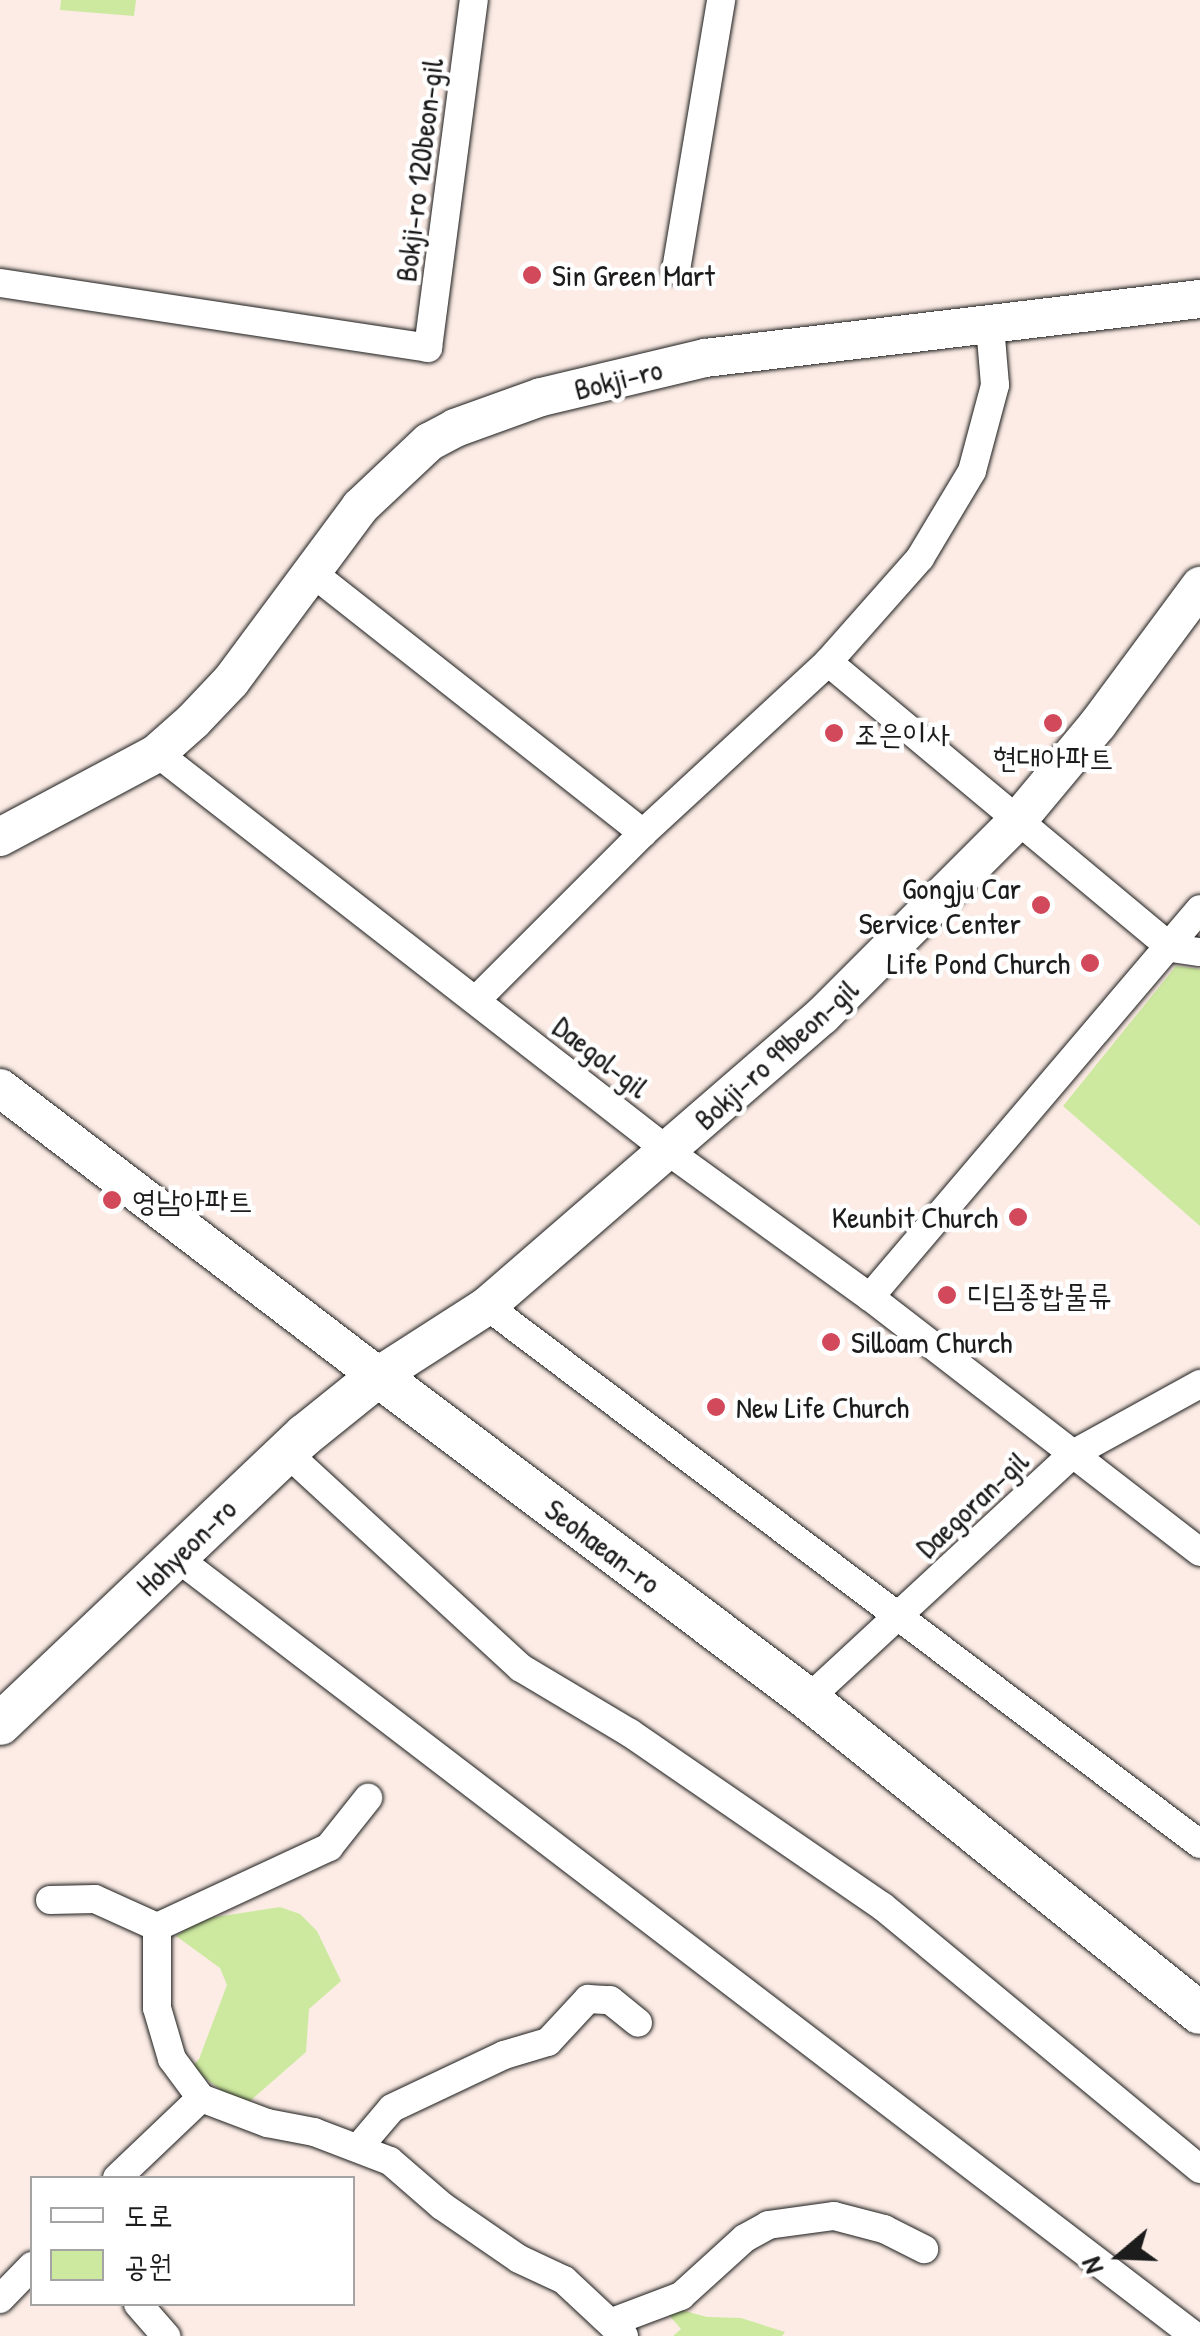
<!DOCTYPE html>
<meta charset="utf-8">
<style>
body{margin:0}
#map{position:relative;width:1200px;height:2336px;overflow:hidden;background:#fcece5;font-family:"Patrick Hand","Poor Story",sans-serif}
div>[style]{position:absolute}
.green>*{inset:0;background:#cde99f}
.roads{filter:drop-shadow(0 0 2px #1c1c1c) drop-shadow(0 0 2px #1c1c1c)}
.street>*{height:28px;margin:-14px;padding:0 14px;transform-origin:14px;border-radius:14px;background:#fff}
.secondary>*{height:38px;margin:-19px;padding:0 19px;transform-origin:19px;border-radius:19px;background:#fff}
.primary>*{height:42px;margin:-21px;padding:0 21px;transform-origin:21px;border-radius:21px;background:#fff}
.dots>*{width:28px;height:28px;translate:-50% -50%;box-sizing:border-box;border:5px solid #fff;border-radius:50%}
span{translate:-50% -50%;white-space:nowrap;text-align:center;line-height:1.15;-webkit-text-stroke:9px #fff;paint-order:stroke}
.street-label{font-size:30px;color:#1c1c1c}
.poi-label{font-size:30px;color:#1c1c1c}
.left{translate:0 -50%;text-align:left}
.right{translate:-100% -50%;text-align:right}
.legend{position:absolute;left:30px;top:2176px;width:325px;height:130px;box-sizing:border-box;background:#fff;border:2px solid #a4a4a4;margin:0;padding:12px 18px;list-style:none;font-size:30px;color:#1c1c1c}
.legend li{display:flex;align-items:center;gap:20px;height:50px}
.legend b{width:50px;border:2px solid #a4a4a4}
.north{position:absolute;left:1070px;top:2206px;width:100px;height:100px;-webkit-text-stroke:8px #fff;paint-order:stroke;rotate:251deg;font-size:28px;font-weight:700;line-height:40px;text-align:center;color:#1c1c1c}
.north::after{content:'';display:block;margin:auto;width:35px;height:45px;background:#1c1c1c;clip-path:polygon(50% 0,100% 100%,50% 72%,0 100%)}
</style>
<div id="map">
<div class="green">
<i style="clip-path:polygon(61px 0,136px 0,134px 16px,60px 10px)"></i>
<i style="clip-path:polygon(1176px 966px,1200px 969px,1200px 1226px,1063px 1106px)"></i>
<i style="clip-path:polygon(280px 1907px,300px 1914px,317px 1931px,341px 1981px,309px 2009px,306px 2052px,249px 2102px,225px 2093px,191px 2068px,199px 2059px,227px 1985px,220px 1968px,176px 1936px,202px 1919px)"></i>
<i style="clip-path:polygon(674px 2308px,707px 2317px,741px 2318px,785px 2332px,782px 2336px,673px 2336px,681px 2329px,668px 2314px)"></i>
</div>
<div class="roads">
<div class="street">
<i style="left:676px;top:270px;width:274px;rotate:-80.5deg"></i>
<i style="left:0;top:283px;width:433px;rotate:8.6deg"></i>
<i style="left:428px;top:348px;width:351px;rotate:-82.5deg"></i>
<i style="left:310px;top:571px;width:424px;rotate:38.2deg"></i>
<i style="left:828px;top:662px;width:447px;rotate:39.8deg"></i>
<i style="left:1171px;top:948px;width:29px;rotate:8deg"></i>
<i style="left:157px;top:753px;width:648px;rotate:37.91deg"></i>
<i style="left:668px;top:1151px;width:249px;rotate:35.9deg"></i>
<i style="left:870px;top:1297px;width:417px;rotate:37.7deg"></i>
<i style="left:476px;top:1000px;width:236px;rotate:-45deg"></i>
<i style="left:643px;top:833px;width:252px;rotate:-42.7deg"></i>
<i style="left:828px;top:662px;width:139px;rotate:-48.5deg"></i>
<i style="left:920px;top:558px;width:101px;rotate:-59.1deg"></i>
<i style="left:972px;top:471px;width:89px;rotate:-75deg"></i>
<i style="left:995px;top:385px;width:59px;rotate:-94.8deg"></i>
<i style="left:870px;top:1297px;width:509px;rotate:-49.62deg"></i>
<i style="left:487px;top:1306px;width:893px;rotate:37.04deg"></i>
<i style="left:286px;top:1452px;width:319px;rotate:42.6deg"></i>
<i style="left:521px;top:1668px;width:127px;rotate:30.8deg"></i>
<i style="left:630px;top:1733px;width:306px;rotate:34.5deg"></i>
<i style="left:882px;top:1906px;width:413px;rotate:39.6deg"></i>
<i style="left:176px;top:1557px;width:1283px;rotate:37.4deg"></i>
<i style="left:808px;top:1699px;width:361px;rotate:-42.8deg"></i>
<i style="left:1073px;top:1454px;width:145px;rotate:-28.9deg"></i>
<i style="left:50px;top:1900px;width:45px;rotate:-1.3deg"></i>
<i style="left:95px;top:1899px;width:68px;rotate:24.3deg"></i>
<i style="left:157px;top:1927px;width:81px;rotate:90deg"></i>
<i style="left:157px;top:2008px;width:53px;rotate:73.6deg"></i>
<i style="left:172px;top:2059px;width:49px;rotate:53.4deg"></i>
<i style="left:201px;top:2098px;width:71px;rotate:20.7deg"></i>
<i style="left:267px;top:2123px;width:48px;rotate:10.8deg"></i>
<i style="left:314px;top:2132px;width:81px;rotate:20.9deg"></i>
<i style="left:390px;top:2161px;width:69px;rotate:40.9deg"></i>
<i style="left:442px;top:2206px;width:93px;rotate:34.5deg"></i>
<i style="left:519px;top:2259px;width:50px;rotate:25deg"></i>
<i style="left:564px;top:2280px;width:82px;rotate:43deg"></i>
<i style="left:157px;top:1927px;width:190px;rotate:-24.9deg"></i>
<i style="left:329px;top:1847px;width:63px;rotate:-51.5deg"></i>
<i style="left:358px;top:2148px;width:52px;rotate:-49.6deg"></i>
<i style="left:392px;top:2108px;width:124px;rotate:-25.3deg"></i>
<i style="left:504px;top:2055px;width:46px;rotate:-16.5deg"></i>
<i style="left:548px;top:2042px;width:59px;rotate:-47.1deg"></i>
<i style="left:588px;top:1999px;width:22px;rotate:3deg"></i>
<i style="left:610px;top:2000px;width:36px;rotate:39deg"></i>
<i style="left:117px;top:2178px;width:116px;rotate:-43.6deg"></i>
<i style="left:0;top:2299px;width:46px;rotate:-45.9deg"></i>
<i style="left:138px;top:2304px;width:43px;rotate:48.8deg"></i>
<i style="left:612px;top:2322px;width:74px;rotate:-20.6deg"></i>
<i style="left:681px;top:2296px;width:86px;rotate:-42.2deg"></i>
<i style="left:745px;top:2238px;width:26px;rotate:-29deg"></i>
<i style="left:768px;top:2225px;width:67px;rotate:-7.8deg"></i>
<i style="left:834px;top:2216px;width:52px;rotate:14.6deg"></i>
<i style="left:884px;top:2229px;width:45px;rotate:26.6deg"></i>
</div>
<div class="secondary">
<i style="left:0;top:837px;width:178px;rotate:-28.1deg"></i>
<i style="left:157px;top:753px;width:48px;rotate:-41.6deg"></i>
<i style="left:193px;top:721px;width:55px;rotate:-46.5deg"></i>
<i style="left:231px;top:681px;width:217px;rotate:-53.4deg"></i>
<i style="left:360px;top:507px;width:95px;rotate:-43.3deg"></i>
<i style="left:429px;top:442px;width:30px;rotate:-28deg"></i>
<i style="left:455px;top:428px;width:91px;rotate:-19.8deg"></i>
<i style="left:541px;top:397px;width:169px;rotate:-13.4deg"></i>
<i style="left:705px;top:358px;width:499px;rotate:-6.8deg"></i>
<i style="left:0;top:1088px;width:475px;rotate:37.3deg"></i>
<i style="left:378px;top:1376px;width:130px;rotate:-32.7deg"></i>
<i style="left:487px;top:1306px;width:443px;rotate:-40.9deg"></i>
<i style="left:822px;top:1016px;width:277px;rotate:-45deg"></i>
<i style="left:1018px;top:820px;width:125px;rotate:-50.2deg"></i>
<i style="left:1098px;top:724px;width:172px;rotate:-53.5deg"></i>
</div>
<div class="primary">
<i style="left:0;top:1724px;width:420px;rotate:-43.5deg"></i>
<i style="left:305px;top:1435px;width:94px;rotate:-38.9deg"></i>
<i style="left:378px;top:1376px;width:538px;rotate:36.91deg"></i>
<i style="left:808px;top:1699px;width:502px;rotate:38.7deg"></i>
</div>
</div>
<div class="dots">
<i style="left:532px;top:275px;background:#d1495b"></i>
<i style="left:1053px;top:723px;background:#d1495b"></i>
<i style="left:834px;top:733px;background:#d1495b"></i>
<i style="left:1041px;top:905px;background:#d1495b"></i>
<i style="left:1090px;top:963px;background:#d1495b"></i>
<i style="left:112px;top:1200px;background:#d1495b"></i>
<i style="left:1018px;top:1217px;background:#d1495b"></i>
<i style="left:947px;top:1295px;background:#d1495b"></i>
<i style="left:831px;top:1342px;background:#d1495b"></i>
<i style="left:716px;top:1407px;background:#d1495b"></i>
</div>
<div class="street-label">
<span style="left:419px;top:170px;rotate:-83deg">Bokji-ro 120beon-gil</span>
<span style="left:618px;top:379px;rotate:-14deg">Bokji-ro</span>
<span style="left:776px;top:1054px;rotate:-42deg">Bokji-ro 99beon-gil</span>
<span style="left:601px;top:1057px;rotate:38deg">Daegol-gil</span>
<span style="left:972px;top:1504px;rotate:-43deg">Daegoran-gil</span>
<span style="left:603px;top:1546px;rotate:37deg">Seohaean-ro</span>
<span style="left:186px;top:1547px;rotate:-44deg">Hohyeon-ro</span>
</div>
<div class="poi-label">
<span class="left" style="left:552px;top:275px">Sin Green Mart</span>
<span class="left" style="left:854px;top:733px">조은이사</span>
<span style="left:1053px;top:757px">현대아파트</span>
<span class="right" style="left:1021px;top:905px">Gongju Car<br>Service Center</span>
<span class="right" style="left:1070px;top:963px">Life Pond Church</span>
<span class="left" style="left:132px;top:1200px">영남아파트</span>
<span class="right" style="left:998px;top:1217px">Keunbit Church</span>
<span class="left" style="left:967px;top:1295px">디딤종합물류</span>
<span class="left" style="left:851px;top:1342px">Silloam Church</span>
<span class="left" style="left:736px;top:1407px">New Life Church</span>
</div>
<ul class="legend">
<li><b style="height:12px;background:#fff"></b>도로</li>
<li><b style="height:28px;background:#cde99f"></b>공원</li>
</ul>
<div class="north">N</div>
</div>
